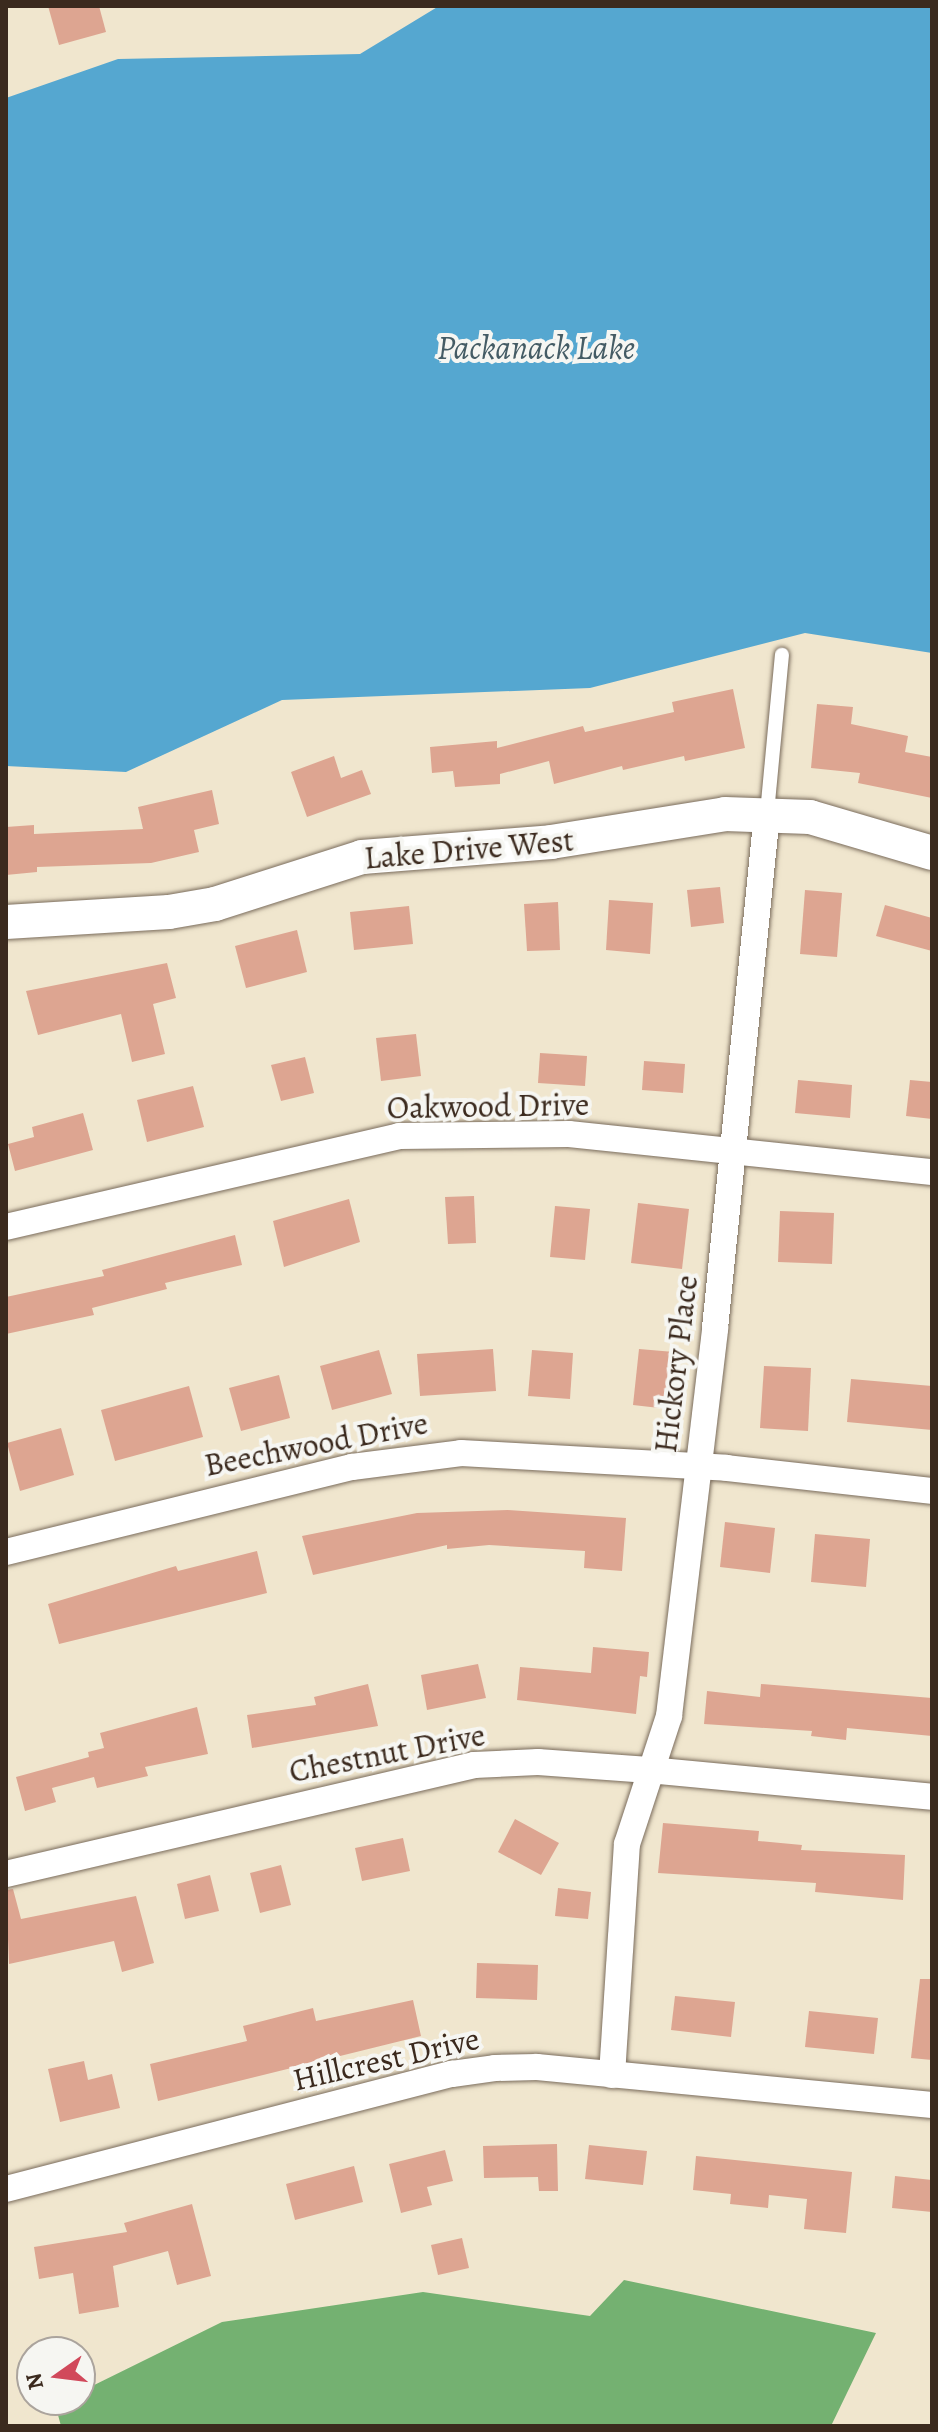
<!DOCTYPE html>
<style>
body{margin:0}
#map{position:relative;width:938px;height:2432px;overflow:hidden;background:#f0e6ce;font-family:Alegreya,serif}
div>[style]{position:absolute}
.forest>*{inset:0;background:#74b171}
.water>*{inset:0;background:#55a7d0}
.building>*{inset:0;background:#dda591}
.roads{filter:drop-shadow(0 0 2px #7a6c5c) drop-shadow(0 0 2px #7a6c5c)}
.service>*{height:14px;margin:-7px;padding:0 7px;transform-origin:7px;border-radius:7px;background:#fff}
.minor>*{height:26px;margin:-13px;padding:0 13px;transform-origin:13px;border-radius:13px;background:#fff}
.tertiary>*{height:34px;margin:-17px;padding:0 17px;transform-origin:17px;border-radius:17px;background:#fff}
span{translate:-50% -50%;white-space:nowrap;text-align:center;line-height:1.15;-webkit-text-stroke:8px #f6f6f2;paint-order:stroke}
.street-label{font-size:32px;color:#3b2a1e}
.water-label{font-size:34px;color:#455c65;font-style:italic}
.frame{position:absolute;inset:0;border:8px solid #3b2a1e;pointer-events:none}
.north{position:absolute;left:16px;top:2336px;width:80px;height:80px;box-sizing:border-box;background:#f6f6f2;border:2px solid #aba49d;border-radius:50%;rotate:256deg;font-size:22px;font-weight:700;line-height:32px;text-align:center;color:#3b2a1e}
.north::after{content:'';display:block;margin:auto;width:28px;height:36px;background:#d1495b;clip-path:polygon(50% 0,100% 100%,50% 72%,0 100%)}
</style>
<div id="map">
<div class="forest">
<i style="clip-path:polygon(624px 2280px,876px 2333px,831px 2426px,61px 2426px,55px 2404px,80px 2400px,80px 2392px,222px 2322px,423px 2292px,590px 2316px)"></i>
</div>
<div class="water">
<i style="clip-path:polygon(439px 6px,932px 6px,932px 653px,805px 633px,590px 688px,282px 700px,126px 772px,6px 766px,6px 98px,118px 59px,360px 54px)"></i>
</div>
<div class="building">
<i style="clip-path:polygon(48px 6px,99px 6px,106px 32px,59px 45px)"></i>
<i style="clip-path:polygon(733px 689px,745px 748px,685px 761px,684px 756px,623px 770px,622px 766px,554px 784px,549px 761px,500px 774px,500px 784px,455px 787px,453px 771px,432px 773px,430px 747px,497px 741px,497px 748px,583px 726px,585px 732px,674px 712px,672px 702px)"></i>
<i style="clip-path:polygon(817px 704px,853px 707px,851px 724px,908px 736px,905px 752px,932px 757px,932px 798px,858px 783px,860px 773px,811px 768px)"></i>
<i style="clip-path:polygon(334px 756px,341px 778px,362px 770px,371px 794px,307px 817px,291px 772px)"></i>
<i style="clip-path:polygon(212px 790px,219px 824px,194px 830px,199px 852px,151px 863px,37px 867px,37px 872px,6px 875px,6px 827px,34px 825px,34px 834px,143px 829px,138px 807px)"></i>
<i style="clip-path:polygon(720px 887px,724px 923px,691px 927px,687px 890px)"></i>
<i style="clip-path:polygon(805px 890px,842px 893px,837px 957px,800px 954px)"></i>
<i style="clip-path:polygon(609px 900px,653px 903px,650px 954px,606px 950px)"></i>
<i style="clip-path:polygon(558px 902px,560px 950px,527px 951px,524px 904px)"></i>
<i style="clip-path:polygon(885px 905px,932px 918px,932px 951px,876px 936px)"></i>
<i style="clip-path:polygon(409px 906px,413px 944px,354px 950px,350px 912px)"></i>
<i style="clip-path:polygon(297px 930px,307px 972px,246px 988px,235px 946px)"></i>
<i style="clip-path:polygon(167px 963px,176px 998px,153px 1004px,165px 1054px,132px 1062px,121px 1014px,38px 1035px,26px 991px)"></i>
<i style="clip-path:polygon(416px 1034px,421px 1076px,381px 1081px,376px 1038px)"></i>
<i style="clip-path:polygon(540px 1053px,587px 1056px,585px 1086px,538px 1083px)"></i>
<i style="clip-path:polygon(305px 1057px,314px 1093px,281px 1101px,271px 1065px)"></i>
<i style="clip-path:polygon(644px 1061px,685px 1064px,683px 1093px,642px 1090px)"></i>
<i style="clip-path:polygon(798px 1080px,852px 1085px,850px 1118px,795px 1113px)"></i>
<i style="clip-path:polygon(910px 1080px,932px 1082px,932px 1119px,906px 1116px)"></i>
<i style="clip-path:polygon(193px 1086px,204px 1127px,147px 1142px,137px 1100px)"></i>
<i style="clip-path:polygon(83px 1113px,93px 1150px,15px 1171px,8px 1144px,34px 1137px,32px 1127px)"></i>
<i style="clip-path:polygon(474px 1196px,476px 1243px,448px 1244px,445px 1197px)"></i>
<i style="clip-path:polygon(349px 1199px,360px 1242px,284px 1267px,273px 1221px)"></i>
<i style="clip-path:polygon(638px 1203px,689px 1209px,682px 1269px,631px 1263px)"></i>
<i style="clip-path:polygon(555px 1206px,590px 1209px,585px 1260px,550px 1257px)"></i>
<i style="clip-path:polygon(780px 1211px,834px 1213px,832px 1264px,778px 1262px)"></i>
<i style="clip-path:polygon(235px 1235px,242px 1265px,165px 1283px,167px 1289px,92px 1308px,94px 1315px,6px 1334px,6px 1297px,104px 1276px,102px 1270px)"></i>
<i style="clip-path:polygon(493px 1349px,496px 1391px,420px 1396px,417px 1354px)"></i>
<i style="clip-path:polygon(639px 1349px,674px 1352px,668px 1409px,633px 1405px)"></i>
<i style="clip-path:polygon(379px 1350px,392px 1394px,332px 1410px,320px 1366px)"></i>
<i style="clip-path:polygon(532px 1350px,573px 1353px,570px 1399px,528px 1396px)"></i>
<i style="clip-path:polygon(764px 1366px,811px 1368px,808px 1431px,760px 1428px)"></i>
<i style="clip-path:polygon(279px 1375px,290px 1418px,241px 1431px,229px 1388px)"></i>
<i style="clip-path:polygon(851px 1379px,932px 1386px,932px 1430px,847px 1422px)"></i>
<i style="clip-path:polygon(189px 1386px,203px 1437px,115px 1461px,101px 1410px)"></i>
<i style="clip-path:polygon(61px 1428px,74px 1475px,20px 1491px,7px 1443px)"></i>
<i style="clip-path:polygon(508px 1510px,626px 1518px,622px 1571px,584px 1568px,585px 1551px,489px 1545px,447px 1549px,447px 1545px,313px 1575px,302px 1536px,417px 1513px)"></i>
<i style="clip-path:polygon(725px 1522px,775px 1528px,770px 1573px,720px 1567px)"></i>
<i style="clip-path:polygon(815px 1534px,870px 1539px,866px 1587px,811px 1582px)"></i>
<i style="clip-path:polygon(257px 1551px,267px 1593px,59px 1644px,48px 1604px,176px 1566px,178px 1571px)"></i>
<i style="clip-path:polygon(593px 1647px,649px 1652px,647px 1677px,640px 1676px,636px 1714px,517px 1700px,520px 1667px,591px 1673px)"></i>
<i style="clip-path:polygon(478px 1664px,486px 1698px,427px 1710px,421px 1675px)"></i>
<i style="clip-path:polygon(368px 1684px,378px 1726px,252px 1748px,247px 1715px,316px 1705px,314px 1697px)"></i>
<i style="clip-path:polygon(761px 1684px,932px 1698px,932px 1736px,847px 1728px,846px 1740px,811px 1736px,812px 1731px,704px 1724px,707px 1691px,760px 1697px)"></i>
<i style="clip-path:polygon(197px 1707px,208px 1754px,145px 1767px,148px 1776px,97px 1788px,94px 1777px,52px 1788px,56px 1802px,25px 1811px,16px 1777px,89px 1757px,88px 1752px,104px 1748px,100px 1733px)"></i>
<i style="clip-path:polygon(515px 1819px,559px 1843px,541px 1875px,498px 1852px)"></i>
<i style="clip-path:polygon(663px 1823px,759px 1831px,758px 1841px,802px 1845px,801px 1850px,905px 1855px,903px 1900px,815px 1892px,816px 1883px,658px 1873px)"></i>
<i style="clip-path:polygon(403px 1838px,410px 1871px,362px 1881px,355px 1848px)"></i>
<i style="clip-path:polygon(281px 1865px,291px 1905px,260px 1913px,250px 1873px)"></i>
<i style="clip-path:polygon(210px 1875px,219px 1911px,185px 1919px,177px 1884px)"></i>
<i style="clip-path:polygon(558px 1888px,591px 1892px,588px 1919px,555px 1916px)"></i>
<i style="clip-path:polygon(13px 1889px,21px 1919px,136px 1896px,154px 1963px,122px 1972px,114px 1941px,9px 1964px,6px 1890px)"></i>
<i style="clip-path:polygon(477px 1963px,538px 1965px,537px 2000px,476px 1998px)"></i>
<i style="clip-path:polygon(920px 1979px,932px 1979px,932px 2060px,911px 2058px)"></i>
<i style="clip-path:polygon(675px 1996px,735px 2002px,731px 2037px,671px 2030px)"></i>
<i style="clip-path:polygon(413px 2000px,421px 2036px,158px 2101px,150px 2064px,247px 2041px,243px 2026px,313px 2008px,316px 2021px)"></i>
<i style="clip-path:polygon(809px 2011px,878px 2018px,874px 2054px,805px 2047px)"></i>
<i style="clip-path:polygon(84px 2061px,88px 2080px,112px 2074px,120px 2108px,60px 2122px,48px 2069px)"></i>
<i style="clip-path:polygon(557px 2144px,558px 2191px,539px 2191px,538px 2177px,484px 2178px,483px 2146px)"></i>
<i style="clip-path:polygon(589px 2145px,647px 2151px,643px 2185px,585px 2179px)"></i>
<i style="clip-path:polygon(445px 2150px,453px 2181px,427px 2187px,432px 2205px,401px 2213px,389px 2164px)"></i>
<i style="clip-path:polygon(696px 2156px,852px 2172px,846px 2233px,804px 2229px,807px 2199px,769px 2195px,768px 2208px,730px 2204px,731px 2194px,693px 2190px)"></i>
<i style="clip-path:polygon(354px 2166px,363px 2202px,295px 2220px,286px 2184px)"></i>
<i style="clip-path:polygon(895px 2176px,932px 2180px,932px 2212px,892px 2208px)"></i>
<i style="clip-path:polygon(192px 2204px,211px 2276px,177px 2285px,168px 2251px,113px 2266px,119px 2307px,79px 2314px,73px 2273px,39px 2279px,34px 2247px,127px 2232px,124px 2223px)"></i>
<i style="clip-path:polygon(462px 2238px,469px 2268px,438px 2275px,431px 2245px)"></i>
</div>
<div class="roads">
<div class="service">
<i style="left:767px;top:813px;width:159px;rotate:-84.6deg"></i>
</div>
<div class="minor">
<i style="left:6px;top:1227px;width:403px;rotate:-13deg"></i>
<i style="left:399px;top:1136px;width:170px;rotate:-0.7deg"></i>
<i style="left:569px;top:1134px;width:365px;rotate:6deg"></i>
<i style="left:6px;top:1552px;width:356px;rotate:-13.8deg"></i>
<i style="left:352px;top:1467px;width:110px;rotate:-7.3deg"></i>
<i style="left:461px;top:1453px;width:266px;rotate:3.2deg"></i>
<i style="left:727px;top:1468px;width:206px;rotate:6.4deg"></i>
<i style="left:6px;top:1874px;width:481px;rotate:-13.1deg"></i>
<i style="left:474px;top:1765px;width:64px;rotate:-2.7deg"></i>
<i style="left:538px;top:1762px;width:111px;rotate:4.1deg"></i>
<i style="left:649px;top:1770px;width:284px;rotate:5.4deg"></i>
<i style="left:612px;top:2075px;width:231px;rotate:-86.3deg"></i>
<i style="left:627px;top:1844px;width:135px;rotate:-71.8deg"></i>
<i style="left:669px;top:1716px;width:391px;rotate:-83.2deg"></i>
<i style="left:715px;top:1328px;width:518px;rotate:-84.23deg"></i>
<i style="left:6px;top:2189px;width:461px;rotate:-14.5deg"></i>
<i style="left:452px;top:2074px;width:43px;rotate:-7.9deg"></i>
<i style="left:495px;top:2068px;width:42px;rotate:-1.4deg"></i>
<i style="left:537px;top:2067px;width:397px;rotate:5.5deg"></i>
</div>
<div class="tertiary">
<i style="left:6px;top:922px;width:163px;rotate:-3.5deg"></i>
<i style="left:169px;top:912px;width:47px;rotate:-9.9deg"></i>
<i style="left:215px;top:904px;width:154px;rotate:-17.7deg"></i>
<i style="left:362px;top:857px;width:190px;rotate:-4.5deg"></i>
<i style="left:551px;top:842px;width:176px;rotate:-9.1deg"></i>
<i style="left:725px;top:814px;width:85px;rotate:2deg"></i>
<i style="left:810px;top:817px;width:127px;rotate:16.4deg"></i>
</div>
</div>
<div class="street-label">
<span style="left:469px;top:849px;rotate:-5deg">Lake Drive West</span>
<span style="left:488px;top:1106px;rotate:-1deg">Oakwood Drive</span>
<span style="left:676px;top:1364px;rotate:-83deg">Hickory Place</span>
<span style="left:316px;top:1444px;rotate:-11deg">Beechwood Drive</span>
<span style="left:387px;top:1753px;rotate:-11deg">Chestnut Drive</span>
<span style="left:386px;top:2059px;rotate:-13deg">Hillcrest Drive</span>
</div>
<div class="water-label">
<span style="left:536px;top:348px">Packanack Lake</span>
</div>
<div class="frame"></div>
<div class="north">N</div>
</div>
